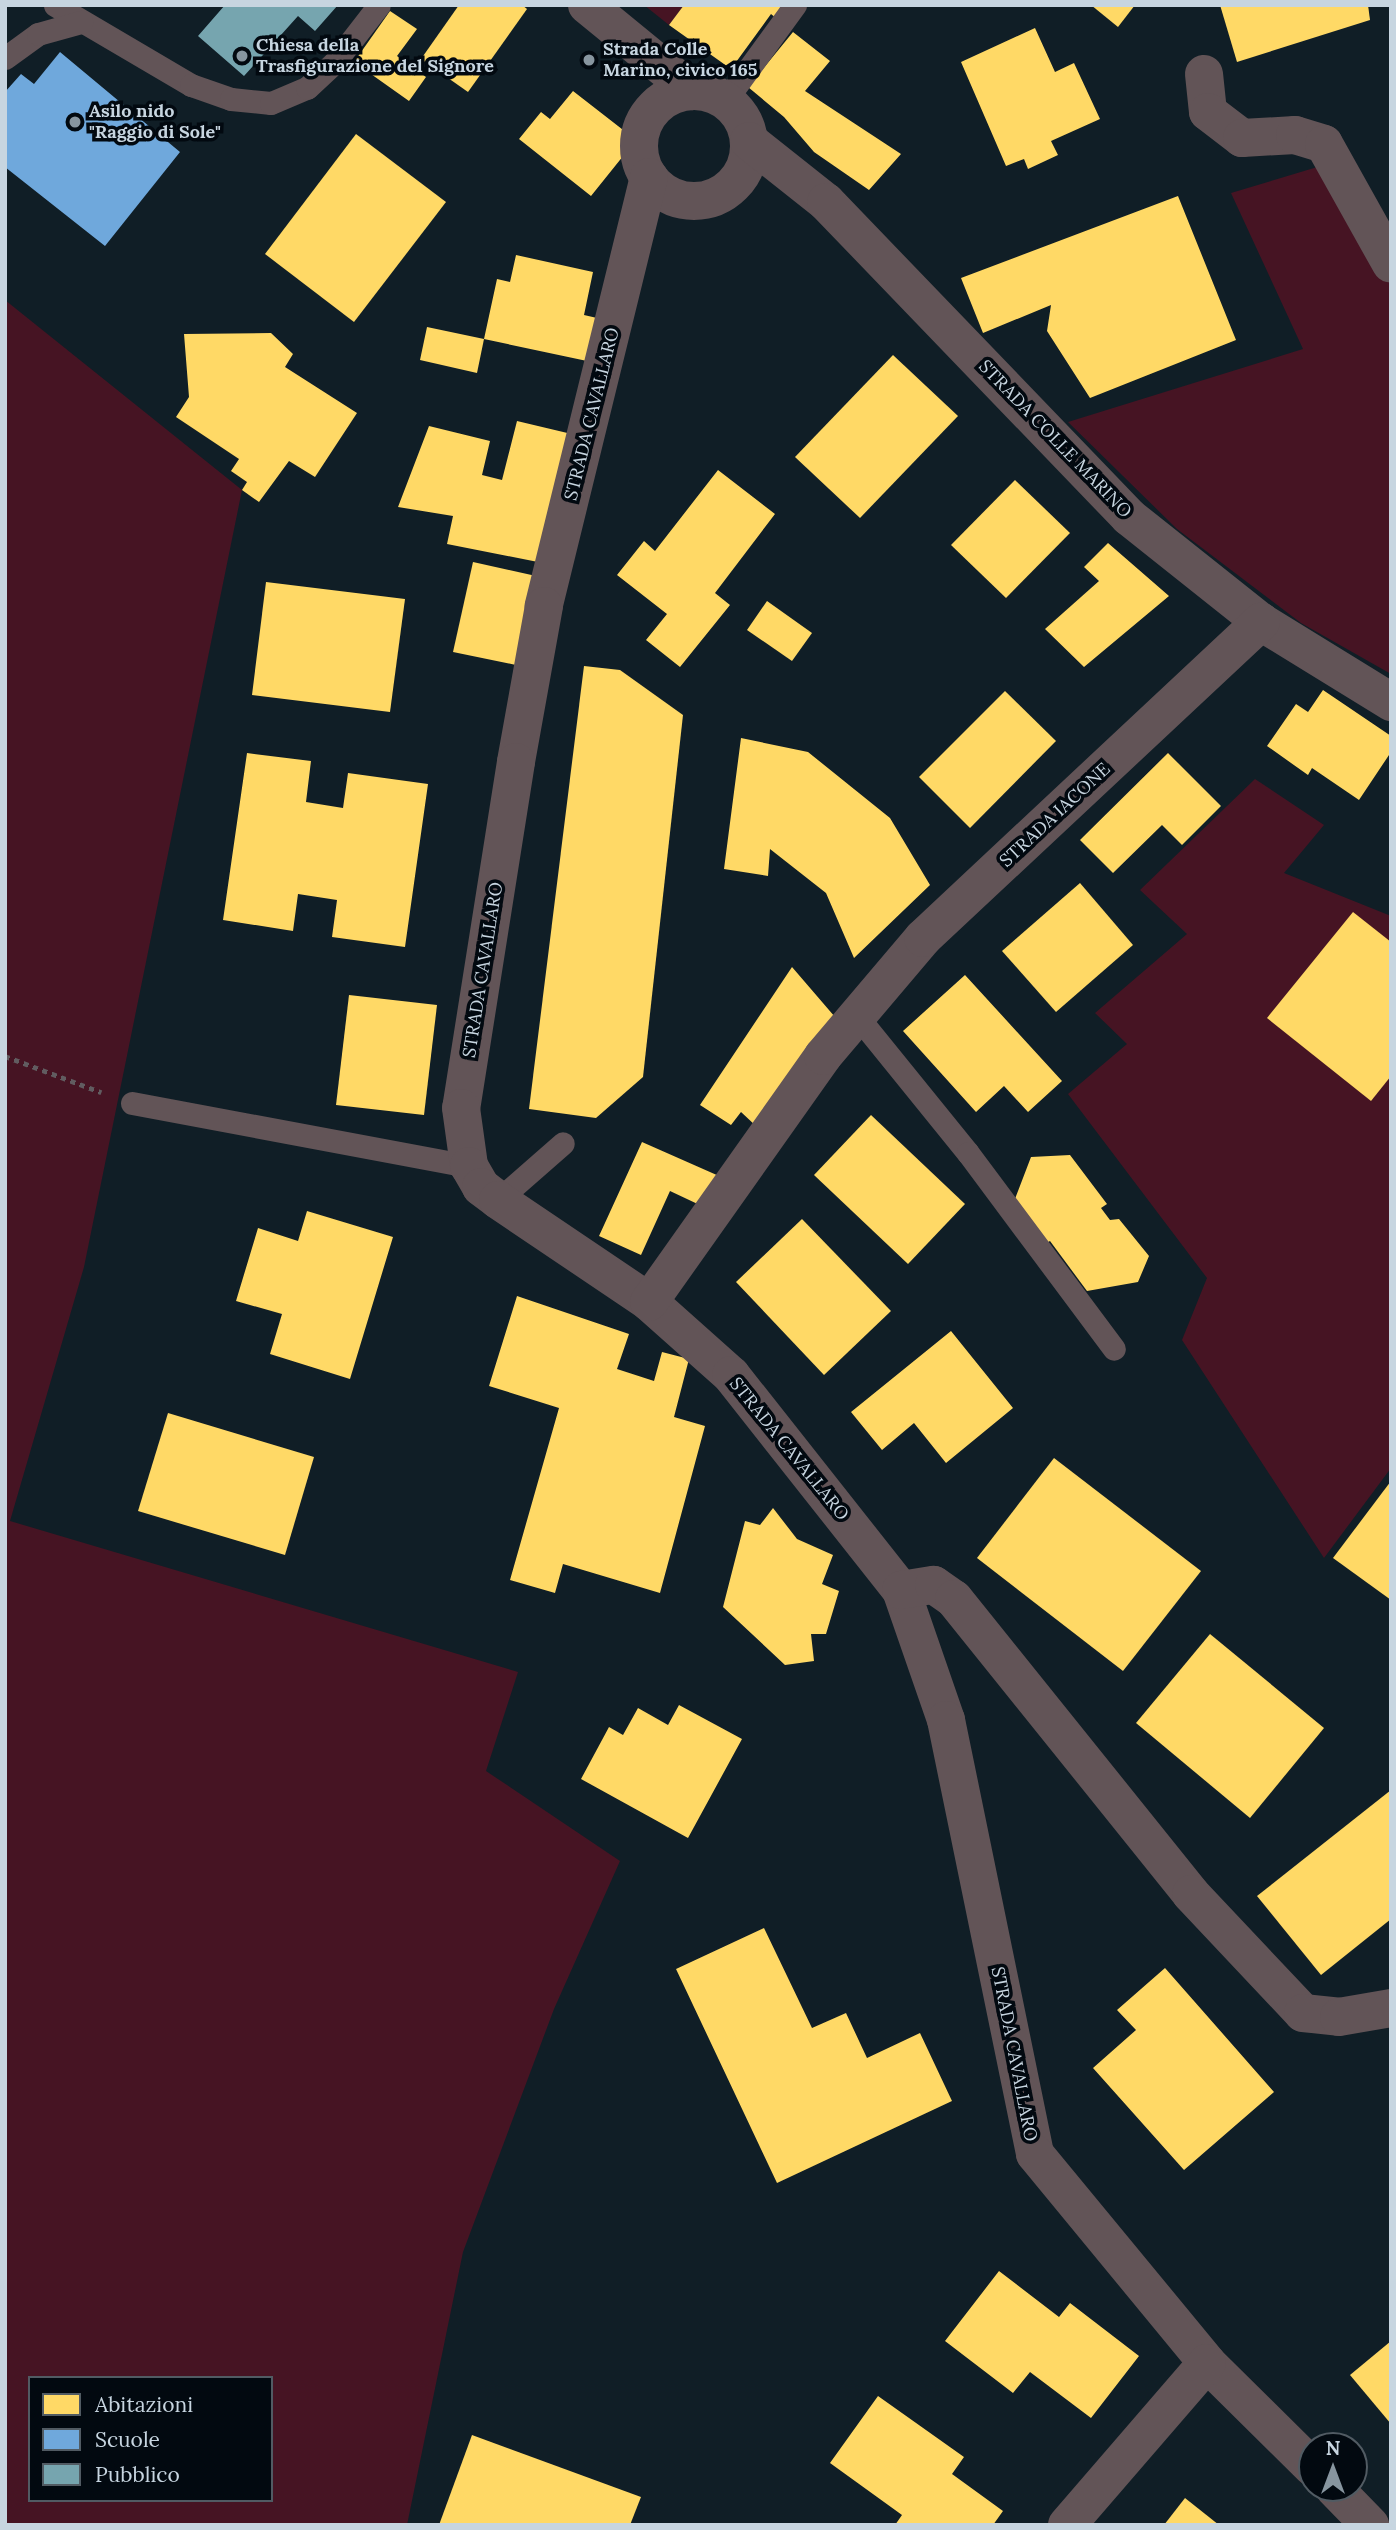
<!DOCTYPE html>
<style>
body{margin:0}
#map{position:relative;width:1396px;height:2530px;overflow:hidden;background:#101e26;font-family:Lora,serif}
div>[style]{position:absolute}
.green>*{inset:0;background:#461423}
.homes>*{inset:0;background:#ffd966}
.schools>*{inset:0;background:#6fa8dc}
.public>*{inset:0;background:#76a5af}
.path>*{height:4.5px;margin-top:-2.25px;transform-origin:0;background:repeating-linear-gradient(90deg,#615c60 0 5px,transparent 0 10px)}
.service>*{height:23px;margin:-11.5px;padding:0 11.5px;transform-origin:11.5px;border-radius:11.5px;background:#625457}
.minor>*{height:38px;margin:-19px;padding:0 19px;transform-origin:19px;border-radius:19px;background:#625457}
.minor>.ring{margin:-19px;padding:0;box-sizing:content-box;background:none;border:38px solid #625457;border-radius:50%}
.dots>*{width:19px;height:19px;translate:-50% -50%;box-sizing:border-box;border:4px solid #020910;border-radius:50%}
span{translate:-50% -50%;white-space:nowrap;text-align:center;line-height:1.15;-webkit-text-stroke:7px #020910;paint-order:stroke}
.poi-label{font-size:18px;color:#c7d5e0;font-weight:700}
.left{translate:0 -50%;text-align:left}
.street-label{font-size:18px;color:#c7d5e0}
.frame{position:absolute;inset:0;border:7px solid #c7d5e0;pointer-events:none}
.legend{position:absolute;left:28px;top:2376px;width:245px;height:126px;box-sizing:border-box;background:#020910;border:2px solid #515b63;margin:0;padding:9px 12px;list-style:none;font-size:21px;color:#c7d5e0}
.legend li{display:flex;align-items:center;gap:14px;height:35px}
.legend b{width:35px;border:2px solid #515b63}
.north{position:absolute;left:1298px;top:2432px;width:70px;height:70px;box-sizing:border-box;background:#020910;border:2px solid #515b63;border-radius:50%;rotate:0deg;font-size:19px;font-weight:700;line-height:28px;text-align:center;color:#c7d5e0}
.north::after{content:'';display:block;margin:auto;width:24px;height:32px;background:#87959f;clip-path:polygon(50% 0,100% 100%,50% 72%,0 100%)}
</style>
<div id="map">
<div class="green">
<i style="clip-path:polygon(644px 5px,684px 5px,669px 25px)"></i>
<i style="clip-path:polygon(1334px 162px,1391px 263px,1391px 674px,1301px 623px,1177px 529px,1068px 422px,1303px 349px,1231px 193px)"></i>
<i style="clip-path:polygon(evenodd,5px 300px,242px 490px,84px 1267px,10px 1521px,518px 1672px,486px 1771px,620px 1861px,554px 2009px,463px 2252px,407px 2525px,5px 2525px,5px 300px,30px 2378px,271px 2378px,271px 2500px,30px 2500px,30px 2378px)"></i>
<i style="clip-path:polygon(1255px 779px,1324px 825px,1284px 873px,1391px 916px,1391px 1468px,1324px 1558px,1182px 1340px,1207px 1278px,1068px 1094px,1127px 1044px,1095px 1013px,1187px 934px,1140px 890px)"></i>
</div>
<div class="homes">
<i style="clip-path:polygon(459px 5px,522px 5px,527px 9px,468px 92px,421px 59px)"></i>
<i style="clip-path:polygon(684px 5px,787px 5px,777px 19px,771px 14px,731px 69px,669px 25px)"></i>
<i style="clip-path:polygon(1091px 5px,1135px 5px,1118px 27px)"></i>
<i style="clip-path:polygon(1220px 5px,1368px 5px,1370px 20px,1237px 62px)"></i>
<i style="clip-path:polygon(390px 11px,417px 29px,397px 56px,426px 77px,409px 101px,354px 62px)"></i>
<i style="clip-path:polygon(1035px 28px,1055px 72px,1074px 63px,1100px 119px,1051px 141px,1058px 155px,1028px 169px,1024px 159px,1006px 166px,961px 62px)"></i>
<i style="clip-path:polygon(793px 32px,830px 61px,805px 91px,901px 154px,869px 190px,814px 152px,784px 117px,748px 87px)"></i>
<i style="clip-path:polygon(573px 91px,636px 140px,591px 196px,519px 139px,541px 112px,550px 119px)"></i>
<i style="clip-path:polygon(356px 134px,446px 202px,354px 322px,265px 254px)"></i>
<i style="clip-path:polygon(1178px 196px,1236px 340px,1090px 398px,1047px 331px,1051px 305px,983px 333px,961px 278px)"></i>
<i style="clip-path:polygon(516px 255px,593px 272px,584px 315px,597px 318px,587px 361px,484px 339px,497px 279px,510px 282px)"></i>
<i style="clip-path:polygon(427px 327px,484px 339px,477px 373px,420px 360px)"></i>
<i style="clip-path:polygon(271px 333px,293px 354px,285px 367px,357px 413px,315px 477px,289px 461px,259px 502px,242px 490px,247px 482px,231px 471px,239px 459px,176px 417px,189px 397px,184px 334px)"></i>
<i style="clip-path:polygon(893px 355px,958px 416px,860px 518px,795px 457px)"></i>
<i style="clip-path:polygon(517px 421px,580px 436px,538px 562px,447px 544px,453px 516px,398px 507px,429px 426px,490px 441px,482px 475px,502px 480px)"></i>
<i style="clip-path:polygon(718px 470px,775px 514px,715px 593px,730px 605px,680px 667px,646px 640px,667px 614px,617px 575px,644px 541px,655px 551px)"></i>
<i style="clip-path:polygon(1015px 480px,1070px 533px,1006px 598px,951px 545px)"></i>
<i style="clip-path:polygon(1108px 543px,1169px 596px,1084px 667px,1045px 629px,1099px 581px,1084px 567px)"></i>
<i style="clip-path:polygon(473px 562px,536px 576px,516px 665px,453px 652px)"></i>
<i style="clip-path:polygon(266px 582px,405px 599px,390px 712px,252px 695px)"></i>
<i style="clip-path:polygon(767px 601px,812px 633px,792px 661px,747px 630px)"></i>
<i style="clip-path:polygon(584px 666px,620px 670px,683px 715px,643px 1077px,596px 1118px,529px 1109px)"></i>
<i style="clip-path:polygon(1323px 690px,1391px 736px,1391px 752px,1359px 800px,1312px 768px,1308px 775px,1267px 746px,1296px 704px,1308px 712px)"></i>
<i style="clip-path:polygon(1005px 691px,1056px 741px,970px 828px,919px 777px)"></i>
<i style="clip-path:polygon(741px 738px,808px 752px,890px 818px,930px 885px,854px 958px,826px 893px,770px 849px,768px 876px,724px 869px)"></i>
<i style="clip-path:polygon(247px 753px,311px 761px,306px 802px,343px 808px,348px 773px,428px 784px,405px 947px,332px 937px,337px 900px,298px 894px,293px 931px,223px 920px)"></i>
<i style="clip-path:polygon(1168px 753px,1221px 806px,1182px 845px,1162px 825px,1113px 873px,1080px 840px)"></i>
<i style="clip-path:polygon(1080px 883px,1133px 945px,1056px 1012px,1002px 951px)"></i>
<i style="clip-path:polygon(1353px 912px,1391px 942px,1391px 1076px,1371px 1101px,1267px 1018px)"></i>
<i style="clip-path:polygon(792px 967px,835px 1017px,756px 1126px,741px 1112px,731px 1125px,700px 1105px)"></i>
<i style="clip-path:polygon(965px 975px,1062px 1081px,1028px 1112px,1004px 1086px,976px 1112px,903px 1031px)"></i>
<i style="clip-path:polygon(349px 995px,437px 1005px,424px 1115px,336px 1105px)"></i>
<i style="clip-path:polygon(871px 1115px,965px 1204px,908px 1264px,814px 1175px)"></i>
<i style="clip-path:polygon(642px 1142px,719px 1176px,704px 1207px,670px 1191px,641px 1255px,599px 1236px)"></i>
<i style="clip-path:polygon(1070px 1155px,1107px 1204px,1101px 1208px,1110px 1220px,1119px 1219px,1149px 1256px,1138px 1282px,1087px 1291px,1050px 1241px,1043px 1245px,1013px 1204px,1031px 1157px)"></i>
<i style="clip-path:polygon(307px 1211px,393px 1237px,350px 1379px,270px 1354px,282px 1314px,236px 1301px,258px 1228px,298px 1241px)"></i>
<i style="clip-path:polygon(802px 1219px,891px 1311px,824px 1375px,736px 1282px)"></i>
<i style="clip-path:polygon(517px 1296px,629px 1334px,617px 1369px,654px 1381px,662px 1352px,689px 1359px,674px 1417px,705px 1426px,660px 1593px,563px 1564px,555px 1593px,510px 1580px,559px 1408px,489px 1386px)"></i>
<i style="clip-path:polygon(951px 1331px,1013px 1408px,946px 1463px,914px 1423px,882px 1450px,851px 1412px)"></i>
<i style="clip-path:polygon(168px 1413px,314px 1457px,285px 1555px,138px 1511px)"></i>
<i style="clip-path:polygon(1054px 1458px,1201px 1571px,1123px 1671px,977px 1558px)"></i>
<i style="clip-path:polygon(1391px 1481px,1391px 1600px,1333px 1558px)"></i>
<i style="clip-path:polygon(773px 1508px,797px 1539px,833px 1555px,822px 1584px,839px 1591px,826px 1634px,811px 1634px,814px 1661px,785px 1665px,723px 1607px,745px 1521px,760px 1525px)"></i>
<i style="clip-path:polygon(1210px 1634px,1324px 1728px,1250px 1818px,1136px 1723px)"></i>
<i style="clip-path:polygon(679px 1705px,742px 1739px,688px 1838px,581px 1779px,609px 1727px,623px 1735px,638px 1708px,668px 1725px)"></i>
<i style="clip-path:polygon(1391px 1790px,1391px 1919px,1321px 1975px,1257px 1896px)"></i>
<i style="clip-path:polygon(764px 1928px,812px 2028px,846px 2013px,867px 2058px,920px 2033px,952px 2101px,777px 2183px,676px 1969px)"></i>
<i style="clip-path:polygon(1165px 1968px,1274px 2092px,1184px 2170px,1093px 2068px,1136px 2030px,1117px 2010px)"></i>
<i style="clip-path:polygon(999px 2271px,1059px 2317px,1070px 2303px,1139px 2356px,1091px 2418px,1030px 2372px,1013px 2393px,945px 2341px)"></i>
<i style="clip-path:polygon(1391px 2341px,1391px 2424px,1350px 2375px)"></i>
<i style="clip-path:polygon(878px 2396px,964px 2457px,952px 2474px,1003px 2511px,993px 2525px,895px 2525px,902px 2515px,830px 2463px)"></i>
<i style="clip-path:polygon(472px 2435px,641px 2497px,630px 2525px,439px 2525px)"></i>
<i style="clip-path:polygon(1185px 2498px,1219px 2525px,1164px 2525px)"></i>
</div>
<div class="schools">
<i style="clip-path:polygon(60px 52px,180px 152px,105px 246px,5px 167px,5px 92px,21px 74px,34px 84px)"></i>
</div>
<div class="public">
<i style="clip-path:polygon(225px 5px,338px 5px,315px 31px,298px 16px,244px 76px,198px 36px)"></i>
</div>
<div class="path">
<i style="left:5px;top:1056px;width:103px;rotate:20.6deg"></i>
</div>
<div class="service">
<i style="left:55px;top:5px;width:158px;rotate:30.5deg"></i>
<i style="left:191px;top:85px;width:42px;rotate:19.3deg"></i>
<i style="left:231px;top:99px;width:40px;rotate:5.7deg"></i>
<i style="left:271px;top:103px;width:39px;rotate:-23deg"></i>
<i style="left:307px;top:88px;width:37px;rotate:-43deg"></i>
<i style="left:334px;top:63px;width:73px;rotate:-52.2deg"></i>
<i style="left:5px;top:58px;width:41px;rotate:-36deg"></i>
<i style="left:38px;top:34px;width:45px;rotate:-15.6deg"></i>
<i style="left:725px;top:101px;width:119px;rotate:-53.9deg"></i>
<i style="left:857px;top:1016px;width:176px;rotate:51deg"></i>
<i style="left:968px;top:1153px;width:244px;rotate:53.3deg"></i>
<i style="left:132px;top:1103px;width:343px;rotate:10.6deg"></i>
<i style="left:498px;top:1200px;width:86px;rotate:-41.2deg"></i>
</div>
<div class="minor">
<i style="left:587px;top:5px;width:136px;rotate:39.3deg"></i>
<i style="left:1204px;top:74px;width:38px;rotate:84deg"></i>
<i style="left:1208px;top:112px;width:43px;rotate:37.4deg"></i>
<i style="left:1242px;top:138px;width:53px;rotate:-3.2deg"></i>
<i style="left:1295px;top:135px;width:30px;rotate:17deg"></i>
<i style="left:1324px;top:144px;width:137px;rotate:60.8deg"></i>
<i class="ring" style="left:639px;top:91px;width:72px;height:72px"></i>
<i style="left:749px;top:141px;width:98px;rotate:38.4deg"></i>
<i style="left:826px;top:202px;width:437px;rotate:46.1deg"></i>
<i style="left:1129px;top:517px;width:169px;rotate:38.5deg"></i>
<i style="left:1261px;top:622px;width:153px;rotate:31.6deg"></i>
<i style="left:649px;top:177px;width:442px;rotate:103.8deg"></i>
<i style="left:544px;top:606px;width:158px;rotate:100.2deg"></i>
<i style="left:516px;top:762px;width:350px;rotate:99deg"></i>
<i style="left:461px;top:1108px;width:59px;rotate:82.1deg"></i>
<i style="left:469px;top:1166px;width:24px;rotate:60deg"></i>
<i style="left:481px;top:1187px;width:21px;rotate:37deg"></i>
<i style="left:498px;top:1200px;width:182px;rotate:34deg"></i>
<i style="left:649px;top:1302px;width:110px;rotate:41.7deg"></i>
<i style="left:731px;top:1375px;width:274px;rotate:51.7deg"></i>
<i style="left:901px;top:1590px;width:138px;rotate:70.9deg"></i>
<i style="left:946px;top:1720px;width:443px;rotate:78.4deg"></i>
<i style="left:1035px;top:2154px;width:271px;rotate:50.5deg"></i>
<i style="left:1207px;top:2363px;width:148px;rotate:44.7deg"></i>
<i style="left:649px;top:1302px;width:301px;rotate:-54.7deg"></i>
<i style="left:823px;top:1056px;width:155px;rotate:-49.7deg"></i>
<i style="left:923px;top:938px;width:463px;rotate:-43.1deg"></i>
<i style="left:901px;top:1590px;width:33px;rotate:-9deg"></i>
<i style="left:934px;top:1585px;width:24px;rotate:35deg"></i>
<i style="left:954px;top:1599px;width:378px;rotate:51.2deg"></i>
<i style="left:1191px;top:1894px;width:163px;rotate:46.7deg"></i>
<i style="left:1303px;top:2013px;width:36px;rotate:6deg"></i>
<i style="left:1339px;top:2017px;width:53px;rotate:-9.8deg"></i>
<i style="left:1334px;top:2488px;width:52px;rotate:45.8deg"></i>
<i style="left:1067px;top:2525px;width:214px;rotate:-49.2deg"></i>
</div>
<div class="dots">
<i style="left:242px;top:56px;background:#87959f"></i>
<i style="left:589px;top:60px;background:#87959f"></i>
<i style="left:75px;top:122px;background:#87959f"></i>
</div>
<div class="poi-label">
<span class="left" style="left:256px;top:56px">Chiesa della<br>Trasfigurazione del Signore</span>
<span class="left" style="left:603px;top:60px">Strada Colle<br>Marino, civico 165</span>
<span class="left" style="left:89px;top:122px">Asilo nido<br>"Raggio di Sole"</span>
</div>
<div class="street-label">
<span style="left:592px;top:414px;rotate:-76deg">STRADA CAVALLARO</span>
<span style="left:1055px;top:439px;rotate:46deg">STRADA COLLE MARINO</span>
<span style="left:1055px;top:815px;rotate:-43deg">STRADA IACONE</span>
<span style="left:483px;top:970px;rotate:-81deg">STRADA CAVALLARO</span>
<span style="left:789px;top:1449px;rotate:51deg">STRADA CAVALLARO</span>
<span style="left:1014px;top:2054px;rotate:79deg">STRADA CAVALLARO</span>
</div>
<div class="frame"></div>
<ul class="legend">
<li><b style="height:19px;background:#ffd966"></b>Abitazioni</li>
<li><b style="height:19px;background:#6fa8dc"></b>Scuole</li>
<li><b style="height:19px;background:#76a5af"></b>Pubblico</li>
</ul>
<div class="north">N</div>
</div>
